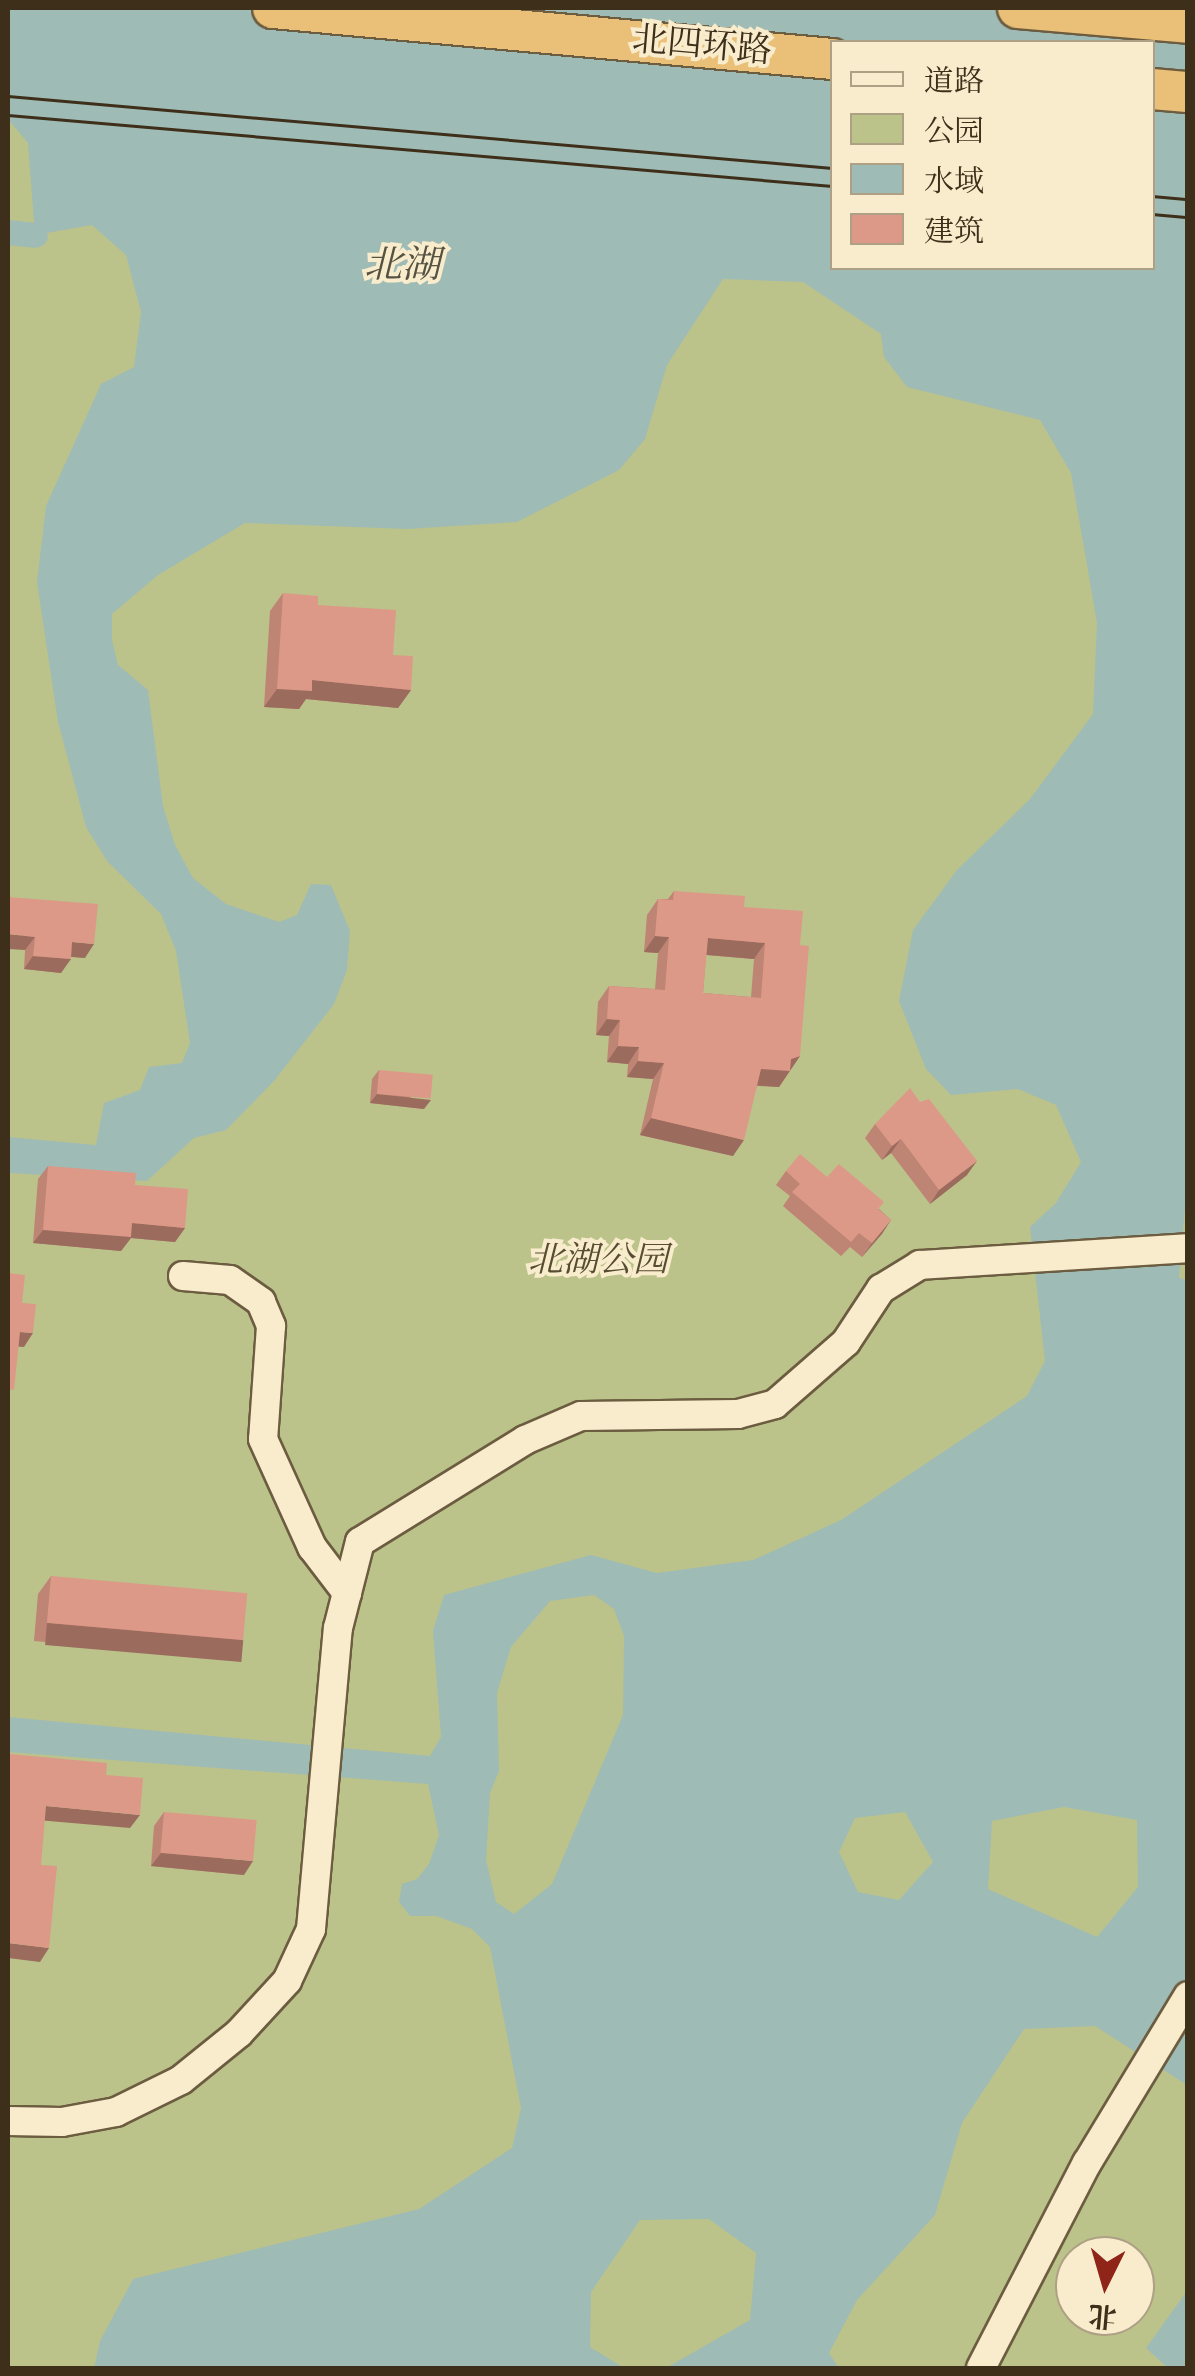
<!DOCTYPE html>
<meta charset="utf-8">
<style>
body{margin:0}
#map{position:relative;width:1195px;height:2376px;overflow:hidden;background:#f4e1b0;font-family:"IM FELL English","Noto Serif SC",serif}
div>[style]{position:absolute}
.green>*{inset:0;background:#bbc38b}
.water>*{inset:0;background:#9fbbb5}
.canal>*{height:25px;margin:-12.5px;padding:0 12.5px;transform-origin:12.5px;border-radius:12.5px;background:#9fbbb5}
.roads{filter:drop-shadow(2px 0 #6c5c40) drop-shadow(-2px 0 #6c5c40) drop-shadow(0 2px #6c5c40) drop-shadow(0 -2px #6c5c40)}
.minor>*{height:28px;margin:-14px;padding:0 14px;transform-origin:14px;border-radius:14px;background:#f8eccc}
.highway>*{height:40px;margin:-20px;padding:0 20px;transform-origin:20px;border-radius:20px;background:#eac078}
.tram>*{height:2.5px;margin:-1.25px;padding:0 1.25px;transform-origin:1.25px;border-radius:1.25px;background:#3e2f1b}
.wall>*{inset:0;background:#be8474}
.shaded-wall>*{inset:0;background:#9b6b5e;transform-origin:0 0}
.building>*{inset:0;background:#dd9987;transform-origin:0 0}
span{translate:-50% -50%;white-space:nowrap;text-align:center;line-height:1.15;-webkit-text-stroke:8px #f8eccc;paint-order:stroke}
.street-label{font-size:35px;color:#3e2f1b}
.park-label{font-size:35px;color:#574d31;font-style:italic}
.water-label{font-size:38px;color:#565242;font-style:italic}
.frame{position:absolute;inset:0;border:10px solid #3e2f1b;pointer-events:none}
.legend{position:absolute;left:830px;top:40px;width:325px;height:230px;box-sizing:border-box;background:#f8eccc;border:2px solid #aea085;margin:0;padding:12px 18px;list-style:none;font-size:30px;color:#3e2f1b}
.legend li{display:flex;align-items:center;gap:20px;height:50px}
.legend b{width:50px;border:2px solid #aea085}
.north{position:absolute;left:1055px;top:2236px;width:100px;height:100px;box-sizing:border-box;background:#f8eccc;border:2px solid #aea085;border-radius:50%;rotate:185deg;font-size:28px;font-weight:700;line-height:40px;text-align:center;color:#3e2f1b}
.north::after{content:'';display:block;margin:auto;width:35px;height:45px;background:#8f2418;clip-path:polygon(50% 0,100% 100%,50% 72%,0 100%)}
</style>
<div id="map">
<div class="green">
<i style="clip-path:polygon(evenodd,8px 8px,1187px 8px,1187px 2368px,8px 2368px,8px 8px,832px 42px,1152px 42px,1152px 268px,832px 268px,832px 42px,8px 8px,1075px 2256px,1135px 2256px,1135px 2316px,1075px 2316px,1075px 2256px)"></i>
</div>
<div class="water">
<i style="clip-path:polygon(evenodd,8px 8px,1187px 8px,1188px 1173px,1179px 1278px,1188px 1280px,1187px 2085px,1095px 2026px,1024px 2029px,962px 2123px,935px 2215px,857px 2300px,829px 2353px,839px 2368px,666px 2368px,750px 2320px,756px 2253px,709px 2219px,640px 2220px,591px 2292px,590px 2347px,624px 2368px,94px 2368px,100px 2341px,133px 2279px,419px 2209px,512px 2148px,521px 2108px,490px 1947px,472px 1929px,436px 1916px,410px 1916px,399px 1902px,402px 1884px,417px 1879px,429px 1864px,439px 1835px,428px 1784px,8px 1752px,8px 1717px,430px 1756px,441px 1737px,433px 1631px,444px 1595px,591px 1555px,657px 1573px,753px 1560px,841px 1520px,1027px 1396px,1045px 1361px,1030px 1227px,1056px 1203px,1081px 1162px,1056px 1105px,1018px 1089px,951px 1095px,926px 1069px,899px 1001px,913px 930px,957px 870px,1030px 799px,1093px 714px,1097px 623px,1071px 473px,1040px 420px,907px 387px,884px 357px,881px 334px,803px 282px,723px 279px,667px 365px,645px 439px,619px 470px,517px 522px,407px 529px,245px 523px,158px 575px,112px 614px,112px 640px,118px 665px,148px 690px,163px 806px,175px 845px,193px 878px,226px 904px,279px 922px,297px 915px,311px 884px,331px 885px,350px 931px,347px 970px,334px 1004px,274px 1081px,226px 1130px,194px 1138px,147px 1181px,8px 1173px,8px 1137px,96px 1145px,104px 1103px,140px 1090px,149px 1067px,182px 1063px,190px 1043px,176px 951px,161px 914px,107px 861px,86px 827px,58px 722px,37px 582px,46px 506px,101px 384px,134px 367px,141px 312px,126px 255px,92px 225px,35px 235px,28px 143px,8px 119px,8px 8px,832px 42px,1152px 42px,1152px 268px,832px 268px,832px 42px,8px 8px,594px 1595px,614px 1609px,624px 1636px,623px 1715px,552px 1884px,514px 1914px,496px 1902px,486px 1860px,490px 1793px,499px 1771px,497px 1693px,511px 1647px,550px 1601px,594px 1595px,8px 8px,1064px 1807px,1137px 1820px,1138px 1887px,1097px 1937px,988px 1889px,992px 1821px,1064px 1807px,8px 8px,905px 1812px,933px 1862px,899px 1900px,858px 1892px,839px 1852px,855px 1818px,905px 1812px)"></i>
<i style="clip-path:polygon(1187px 2291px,1187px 2368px,1168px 2368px,1146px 2348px)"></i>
</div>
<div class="canal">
<i style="left:8px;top:232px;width:27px;rotate:6deg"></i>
</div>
<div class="roads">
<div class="minor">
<i style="left:183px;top:1276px;width:47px;rotate:4.9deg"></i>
<i style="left:230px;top:1280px;width:38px;rotate:35deg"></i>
<i style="left:261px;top:1302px;width:26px;rotate:67deg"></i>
<i style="left:271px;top:1326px;width:113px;rotate:94deg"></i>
<i style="left:263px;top:1439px;width:119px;rotate:65.6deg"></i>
<i style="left:312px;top:1547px;width:58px;rotate:52.7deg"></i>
<i style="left:8px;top:2121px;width:54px;rotate:1.1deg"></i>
<i style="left:62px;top:2122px;width:55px;rotate:-10.5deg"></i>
<i style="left:116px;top:2112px;width:72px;rotate:-26.2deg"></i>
<i style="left:181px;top:2080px;width:75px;rotate:-39deg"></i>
<i style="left:239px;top:2033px;width:71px;rotate:-47.3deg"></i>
<i style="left:287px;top:1981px;width:57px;rotate:-65.2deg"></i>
<i style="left:311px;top:1929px;width:302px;rotate:-84.9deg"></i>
<i style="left:338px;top:1628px;width:89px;rotate:-75.7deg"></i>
<i style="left:360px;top:1542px;width:194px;rotate:-31.7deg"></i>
<i style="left:525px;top:1440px;width:61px;rotate:-23.2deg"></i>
<i style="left:581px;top:1416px;width:157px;rotate:-0.7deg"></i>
<i style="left:738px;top:1414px;width:38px;rotate:-15deg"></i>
<i style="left:775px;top:1404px;width:94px;rotate:-41.1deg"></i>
<i style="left:846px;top:1342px;width:64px;rotate:-56.6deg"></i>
<i style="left:881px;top:1289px;width:46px;rotate:-31.6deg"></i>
<i style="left:920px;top:1265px;width:269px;rotate:-3.6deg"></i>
<i style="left:981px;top:2368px;width:231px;rotate:-62.7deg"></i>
<i style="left:1087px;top:2163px;width:195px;rotate:-58.8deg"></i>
</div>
<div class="highway">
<i style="left:273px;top:8px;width:561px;rotate:5.21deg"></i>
<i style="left:1018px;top:8px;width:171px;rotate:5deg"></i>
<i style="left:1152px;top:89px;width:36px;rotate:5deg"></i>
</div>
</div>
<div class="tram">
<i style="left:8px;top:96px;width:827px;rotate:4.99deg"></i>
<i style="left:8px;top:115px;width:827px;rotate:4.92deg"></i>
<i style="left:1152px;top:196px;width:36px;rotate:5deg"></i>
<i style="left:1152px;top:214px;width:36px;rotate:5deg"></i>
</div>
<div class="wall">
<i style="clip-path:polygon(283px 593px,318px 605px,393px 655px,411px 690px,398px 708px,306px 699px,299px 709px,264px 707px,270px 611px)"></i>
<i style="clip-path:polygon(evenodd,674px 891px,744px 907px,800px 945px,800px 1056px,779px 1087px,757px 1086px,733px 1156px,640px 1135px,653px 1079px,627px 1077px,628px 1064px,607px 1062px,609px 1036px,596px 1035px,598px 1002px,609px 986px,655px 989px,658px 953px,644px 952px,647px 915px,658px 899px,668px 899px,674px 891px,706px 955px,754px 959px,751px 997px,703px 993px,706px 955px)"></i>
<i style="clip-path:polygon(8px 897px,85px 958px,71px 957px,61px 973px,24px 969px,25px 950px)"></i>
<i style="clip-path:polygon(379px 1070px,424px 1109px,370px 1103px,372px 1079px)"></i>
<i style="clip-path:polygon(875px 1124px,967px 1175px,930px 1204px,891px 1153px,882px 1160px,865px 1138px)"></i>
<i style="clip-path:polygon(48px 1166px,135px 1185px,185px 1228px,175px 1242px,131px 1238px,121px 1251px,33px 1243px,38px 1179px)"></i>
<i style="clip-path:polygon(786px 1171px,827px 1177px,879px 1209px,891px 1220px,862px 1257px,850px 1247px,841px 1256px,783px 1206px,790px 1196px,776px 1185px)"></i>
<i style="clip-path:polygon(51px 1576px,243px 1640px,230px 1658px,34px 1641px,38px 1594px)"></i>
<i style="clip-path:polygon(164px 1812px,244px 1875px,151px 1866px,154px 1826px)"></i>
</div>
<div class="shaded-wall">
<i style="clip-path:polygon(312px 680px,411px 690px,398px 708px,306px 699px,299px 709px,264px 707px,277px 689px)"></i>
<i style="clip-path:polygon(8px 934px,35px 937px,25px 950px,8px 949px)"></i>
<i style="clip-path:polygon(655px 936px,669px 937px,658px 953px,644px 952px)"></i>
<i style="clip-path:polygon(708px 938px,765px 943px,754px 959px,696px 954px)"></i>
<i style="clip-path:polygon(72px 942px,94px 944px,85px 958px,63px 956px)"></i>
<i style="clip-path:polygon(33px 956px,71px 959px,61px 973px,24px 969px)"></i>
<i style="clip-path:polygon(607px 1019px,620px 1020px,609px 1036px,596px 1035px)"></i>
<i style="clip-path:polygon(618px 1046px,639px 1047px,628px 1064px,607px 1062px)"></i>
<i style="clip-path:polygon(800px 1056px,779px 1087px,750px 1085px,761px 1069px)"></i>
<i style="clip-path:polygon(638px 1061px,664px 1063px,653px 1079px,627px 1077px)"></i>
<i style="clip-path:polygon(377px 1094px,431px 1100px,424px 1109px,370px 1103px)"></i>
<i style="clip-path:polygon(651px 1118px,744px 1140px,733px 1156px,640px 1135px)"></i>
<i style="clip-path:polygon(901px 1139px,891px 1153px,882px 1160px,892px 1146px)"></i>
<i style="clip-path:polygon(977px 1161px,967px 1175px,930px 1204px,939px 1190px)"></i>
<i style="clip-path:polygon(891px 1220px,882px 1234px,862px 1257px,872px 1243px)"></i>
<i style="clip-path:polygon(132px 1223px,185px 1228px,175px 1242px,131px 1238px,121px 1251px,33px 1243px,43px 1230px)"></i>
<i style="clip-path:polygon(20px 1332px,33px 1333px,24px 1347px,10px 1346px)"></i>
<i style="left:47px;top:1623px;width:197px;height:22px;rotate:5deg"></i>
<i style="clip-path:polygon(46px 1806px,140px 1815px,130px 1828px,37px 1820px)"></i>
<i style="clip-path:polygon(161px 1853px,253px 1861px,244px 1875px,151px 1866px)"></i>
<i style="clip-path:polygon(8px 1943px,49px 1948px,40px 1962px,8px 1958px)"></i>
</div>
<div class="building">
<i style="clip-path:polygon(283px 593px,318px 596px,318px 605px,396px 610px,393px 655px,413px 656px,411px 690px,312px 680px,312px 691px,277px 689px)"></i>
<i style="clip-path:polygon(evenodd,674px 891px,745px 896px,744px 907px,803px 911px,800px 945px,809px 946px,800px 1056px,791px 1059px,790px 1071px,761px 1069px,744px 1140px,651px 1118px,664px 1063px,638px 1061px,639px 1047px,618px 1046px,620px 1020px,607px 1019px,609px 986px,665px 990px,669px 937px,655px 936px,658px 899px,673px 900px,674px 891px,708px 938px,765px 943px,761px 998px,703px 993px,708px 938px)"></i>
<i style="clip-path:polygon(8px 897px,98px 904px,94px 944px,72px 942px,71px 959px,33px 956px,35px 937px,8px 934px)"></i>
<i style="left:379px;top:1070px;width:54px;height:24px;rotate:5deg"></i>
<i style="clip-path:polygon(910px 1088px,920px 1102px,929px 1099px,977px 1161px,939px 1190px,901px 1139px,892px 1146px,875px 1124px)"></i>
<i style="clip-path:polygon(800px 1154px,827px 1177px,839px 1164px,884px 1202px,878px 1209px,891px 1220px,872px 1243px,859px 1233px,851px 1242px,792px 1192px,800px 1184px,786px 1171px)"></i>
<i style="clip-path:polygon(48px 1166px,136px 1173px,135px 1185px,188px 1189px,185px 1228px,132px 1223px,131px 1237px,43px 1230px)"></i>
<i style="clip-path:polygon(8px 1273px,25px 1275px,22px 1303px,36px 1304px,33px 1333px,20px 1332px,14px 1390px,8px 1389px)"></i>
<i style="left:51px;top:1576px;width:197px;height:47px;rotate:5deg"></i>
<i style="clip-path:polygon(10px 1754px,107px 1763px,106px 1775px,143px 1778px,140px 1815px,46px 1806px,41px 1865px,57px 1866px,49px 1948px,8px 1943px,8px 1795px)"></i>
<i style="left:164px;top:1812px;width:93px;height:41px;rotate:5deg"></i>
</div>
<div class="street-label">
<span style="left:702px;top:47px;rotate:5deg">北四环路</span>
</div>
<div class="park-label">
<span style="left:598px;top:1262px">北湖公园</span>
</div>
<div class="water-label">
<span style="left:402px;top:268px">北湖</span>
</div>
<div class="frame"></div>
<ul class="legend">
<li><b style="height:12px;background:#f8eccc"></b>道路</li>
<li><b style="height:28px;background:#bbc38b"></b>公园</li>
<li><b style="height:28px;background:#9fbbb5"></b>水域</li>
<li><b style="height:28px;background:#dd9987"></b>建筑</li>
</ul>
<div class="north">北</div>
</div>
